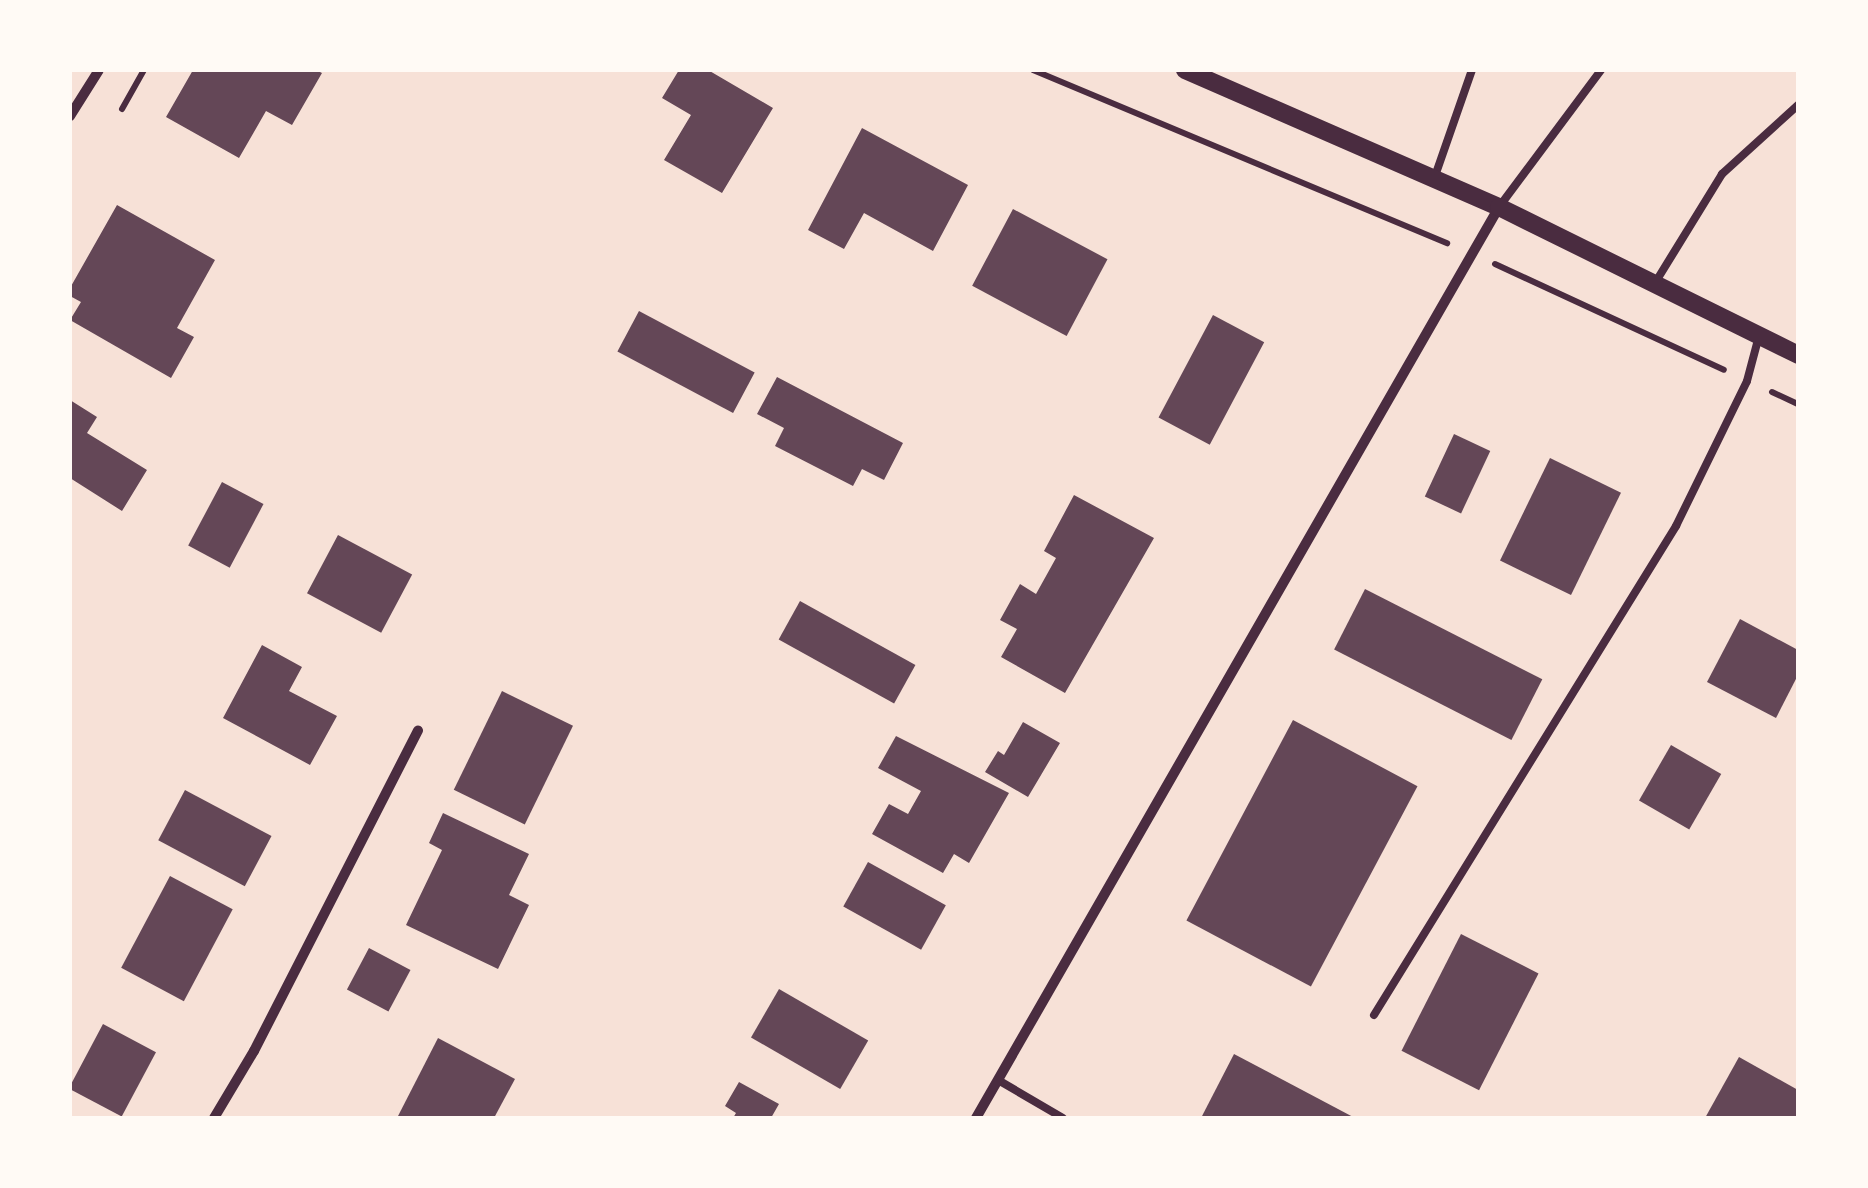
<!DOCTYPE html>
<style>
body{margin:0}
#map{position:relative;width:1868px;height:1188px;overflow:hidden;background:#f7e1d7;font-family:"Source Sans 3",sans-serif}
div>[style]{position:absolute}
.building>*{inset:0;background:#644757;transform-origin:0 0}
.path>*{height:6px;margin:-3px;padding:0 3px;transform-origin:3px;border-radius:3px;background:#4a2c40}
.service>*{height:8px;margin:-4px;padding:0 4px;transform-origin:4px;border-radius:4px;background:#4a2c40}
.minor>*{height:10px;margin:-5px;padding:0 5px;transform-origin:5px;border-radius:5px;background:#4a2c40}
.tertiary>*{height:18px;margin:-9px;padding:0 9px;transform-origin:9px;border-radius:9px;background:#4a2c40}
span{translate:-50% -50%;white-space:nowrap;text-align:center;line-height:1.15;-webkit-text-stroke:10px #fffaf5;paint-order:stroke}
.frame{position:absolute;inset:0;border:72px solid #fffaf5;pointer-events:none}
</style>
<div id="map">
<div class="building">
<i style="clip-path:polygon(193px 70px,316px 70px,322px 73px,292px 125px,266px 111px,239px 158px,166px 117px)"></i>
<i style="clip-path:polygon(679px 70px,708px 70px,773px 108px,722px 193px,664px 160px,691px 115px,662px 98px)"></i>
<i style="clip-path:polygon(862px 128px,968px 185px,933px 251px,864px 213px,844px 249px,808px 230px)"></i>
<i style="clip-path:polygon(117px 205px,215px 260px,177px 328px,194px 337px,171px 378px,70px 320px,81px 302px,70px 296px,70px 288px)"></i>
<i style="left:1013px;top:209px;width:107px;height:87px;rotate:28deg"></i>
<i style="left:639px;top:311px;width:131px;height:46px;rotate:28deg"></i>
<i style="left:1213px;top:315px;width:58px;height:116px;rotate:28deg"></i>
<i style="clip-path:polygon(777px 377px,903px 443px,884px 480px,862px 469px,853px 486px,775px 446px,784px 428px,757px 414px)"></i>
<i style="clip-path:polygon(70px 400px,97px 417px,87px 433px,147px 470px,122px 511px,70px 478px)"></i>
<i style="left:1454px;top:434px;width:40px;height:69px;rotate:25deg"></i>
<i style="left:1550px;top:458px;width:79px;height:114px;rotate:26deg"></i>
<i style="left:222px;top:482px;width:47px;height:72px;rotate:28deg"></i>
<i style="clip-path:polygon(1074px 495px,1154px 538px,1065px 693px,1001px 657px,1017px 629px,1000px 620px,1020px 584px,1036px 594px,1056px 558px,1044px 551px)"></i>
<i style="left:338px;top:535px;width:84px;height:66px;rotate:28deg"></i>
<i style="left:1365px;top:589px;width:199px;height:68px;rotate:27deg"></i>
<i style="left:800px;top:601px;width:132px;height:44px;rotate:29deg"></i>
<i style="clip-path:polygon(1740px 619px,1798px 650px,1798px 675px,1776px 718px,1707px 682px)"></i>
<i style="clip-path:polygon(262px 645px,302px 667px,289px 691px,337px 716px,310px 765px,223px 718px)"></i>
<i style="left:502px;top:691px;width:79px;height:110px;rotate:26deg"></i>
<i style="left:1293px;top:720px;width:141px;height:227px;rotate:28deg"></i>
<i style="clip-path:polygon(1023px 722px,1060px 743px,1028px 797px,985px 772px,998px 751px,1004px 755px)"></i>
<i style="clip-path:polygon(896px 736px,1009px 793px,969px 863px,954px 854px,943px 873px,872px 834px,889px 804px,908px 814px,921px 791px,878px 768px)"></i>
<i style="left:1671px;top:745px;width:58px;height:64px;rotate:30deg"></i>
<i style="left:185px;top:790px;width:98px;height:57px;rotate:28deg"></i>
<i style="clip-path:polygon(443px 813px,529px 854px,509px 895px,529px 905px,498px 969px,406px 925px,442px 850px,429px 843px)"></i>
<i style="left:868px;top:862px;width:89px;height:51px;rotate:29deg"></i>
<i style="left:170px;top:876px;width:71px;height:104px;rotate:28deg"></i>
<i style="left:1461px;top:934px;width:87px;height:131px;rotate:27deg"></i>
<i style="left:369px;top:948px;width:47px;height:47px;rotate:28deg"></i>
<i style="left:779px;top:989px;width:103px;height:56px;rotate:30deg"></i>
<i style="left:103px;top:1024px;width:60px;height:73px;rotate:28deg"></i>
<i style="clip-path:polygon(438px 1038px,515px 1079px,494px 1118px,397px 1118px)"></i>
<i style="clip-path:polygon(1234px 1054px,1355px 1118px,1201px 1118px)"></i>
<i style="clip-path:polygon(1739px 1057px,1798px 1090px,1798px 1118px,1705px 1118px)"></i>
<i style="clip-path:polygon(739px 1082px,779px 1104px,771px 1118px,733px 1118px,736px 1113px,725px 1106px)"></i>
</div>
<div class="path">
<i style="left:1033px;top:70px;width:449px;rotate:22.7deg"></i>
<i style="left:122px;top:109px;width:45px;rotate:-60.6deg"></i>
<i style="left:1495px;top:264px;width:252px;rotate:24.8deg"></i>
<i style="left:1772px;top:392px;width:29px;rotate:25deg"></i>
</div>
<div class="service">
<i style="left:1434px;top:179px;width:115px;rotate:-70.8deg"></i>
<i style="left:1499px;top:207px;width:171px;rotate:-53.3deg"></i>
<i style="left:1655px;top:283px;width:128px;rotate:-58.4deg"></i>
<i style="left:1722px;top:174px;width:103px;rotate:-42.2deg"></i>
<i style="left:1374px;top:1015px;width:575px;rotate:-58.3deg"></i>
<i style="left:1676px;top:526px;width:161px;rotate:-63.9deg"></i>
<i style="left:1747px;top:381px;width:47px;rotate:-75.1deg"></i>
<i style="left:998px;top:1080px;width:75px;rotate:30.3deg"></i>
</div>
<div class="minor">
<i style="left:70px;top:116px;width:54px;rotate:-57.8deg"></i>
<i style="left:214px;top:1118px;width:78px;rotate:-59.2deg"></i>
<i style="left:254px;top:1051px;width:360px;rotate:-62.9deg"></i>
<i style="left:976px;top:1118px;width:1050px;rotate:-60.14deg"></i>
</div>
<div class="tertiary">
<i style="left:1185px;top:70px;width:343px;rotate:23.6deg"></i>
<i style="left:1499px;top:207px;width:334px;rotate:26.3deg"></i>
</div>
<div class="frame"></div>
</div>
